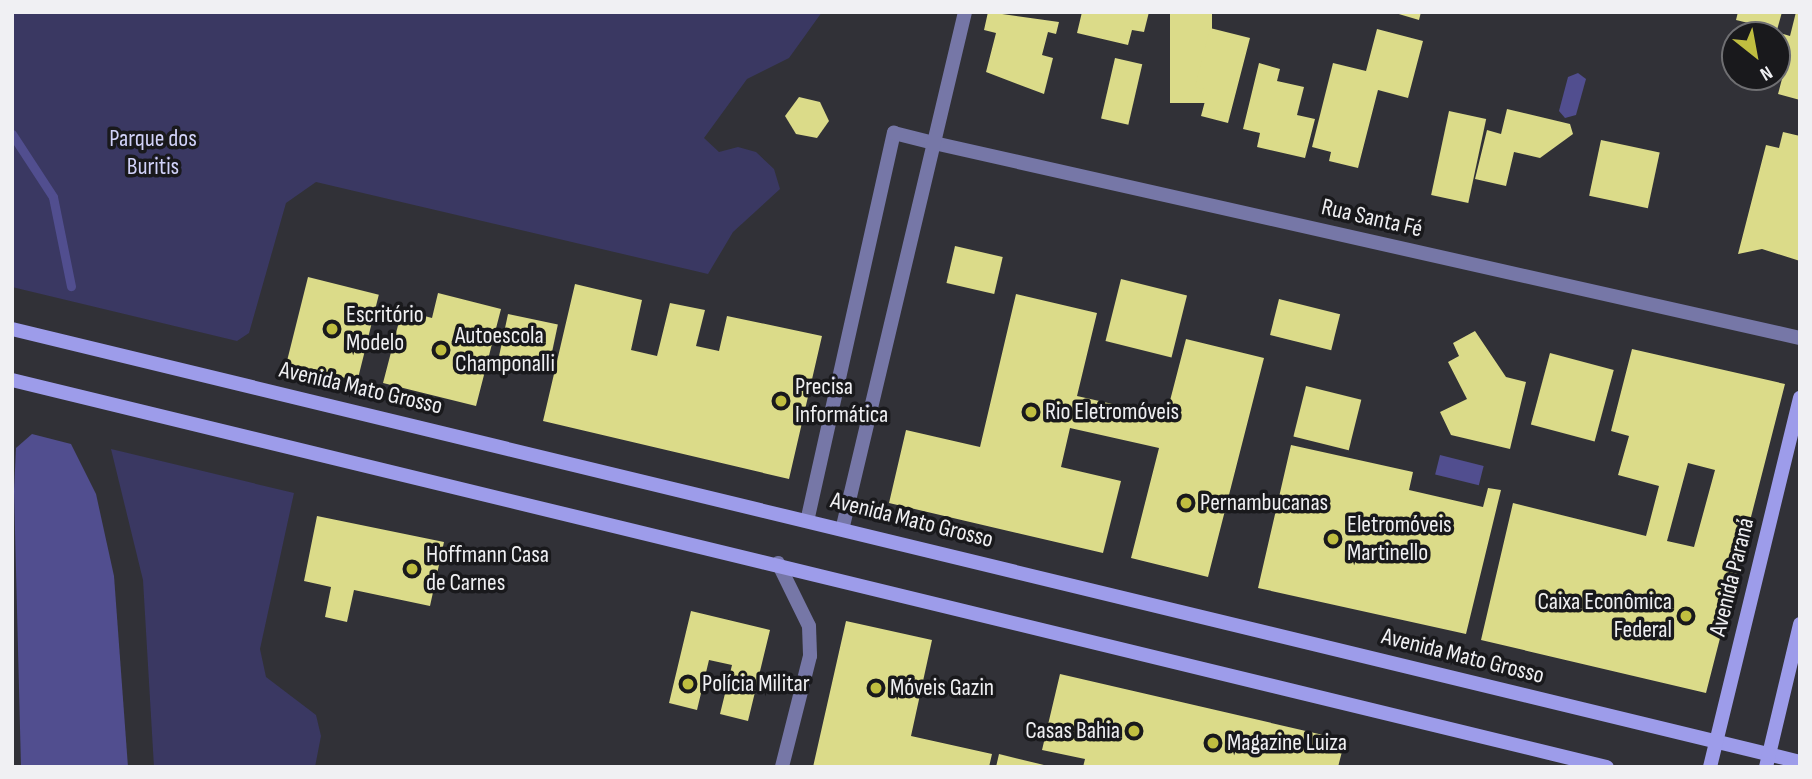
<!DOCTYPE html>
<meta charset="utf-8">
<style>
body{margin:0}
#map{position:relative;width:1812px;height:779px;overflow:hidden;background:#313137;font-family:"Sofia Sans Condensed",sans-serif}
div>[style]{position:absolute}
.green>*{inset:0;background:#3a3862}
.water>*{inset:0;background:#514e8f;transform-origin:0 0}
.stream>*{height:9px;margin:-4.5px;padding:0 4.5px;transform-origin:4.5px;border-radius:4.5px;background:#514e8f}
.building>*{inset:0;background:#dbdb89;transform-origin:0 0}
.lane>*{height:14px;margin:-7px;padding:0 7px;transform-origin:7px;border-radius:7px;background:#7677a7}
.street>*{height:14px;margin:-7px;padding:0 7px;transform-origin:7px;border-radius:7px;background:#7677a7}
.secondary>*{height:14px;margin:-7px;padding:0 7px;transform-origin:7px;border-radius:7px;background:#9d9cea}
.dots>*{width:19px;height:19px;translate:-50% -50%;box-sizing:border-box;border:4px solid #19191c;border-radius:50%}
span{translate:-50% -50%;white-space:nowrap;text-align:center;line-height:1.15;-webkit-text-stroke:7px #19191c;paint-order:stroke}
.park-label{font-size:24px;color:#d1d2f9}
.street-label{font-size:24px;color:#f0f0f3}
.poi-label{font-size:24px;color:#f0f0f3}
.left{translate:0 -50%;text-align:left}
.right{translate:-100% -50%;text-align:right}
.frame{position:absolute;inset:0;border:14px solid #f0f0f3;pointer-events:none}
.north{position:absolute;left:1721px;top:21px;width:70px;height:70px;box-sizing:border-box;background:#19191c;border:2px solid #6f6f72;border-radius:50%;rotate:149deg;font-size:19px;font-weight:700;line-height:28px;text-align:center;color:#f0f0f3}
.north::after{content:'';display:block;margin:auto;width:24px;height:32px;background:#c0be40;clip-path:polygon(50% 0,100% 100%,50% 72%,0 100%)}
</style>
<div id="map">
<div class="green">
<i style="clip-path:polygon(12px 12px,822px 12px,789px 58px,747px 79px,704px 138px,719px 152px,738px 147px,756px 152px,774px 169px,780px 189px,733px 232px,708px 274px,316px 182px,286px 203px,249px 333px,237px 341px,12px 287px)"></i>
<i style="clip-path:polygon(111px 449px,294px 493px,260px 649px,266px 677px,316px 715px,321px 736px,315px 767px,154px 767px,143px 580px)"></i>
</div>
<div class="water">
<i style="clip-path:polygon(1578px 73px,1586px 79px,1576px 115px,1565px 118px,1559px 111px,1568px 77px)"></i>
<i style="clip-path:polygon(32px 434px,71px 444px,96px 494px,114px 576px,128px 767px,21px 767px,14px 491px,16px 448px)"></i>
<i style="left:1440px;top:455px;width:45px;height:20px;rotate:14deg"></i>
</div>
<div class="stream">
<i style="left:12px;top:134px;width:75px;rotate:56.9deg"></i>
<i style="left:53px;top:197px;width:91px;rotate:78.6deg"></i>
</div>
<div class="building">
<i style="clip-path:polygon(988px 12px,1059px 22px,1056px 34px,1048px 32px,1042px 55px,1053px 58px,1044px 94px,986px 72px,996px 33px,984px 30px)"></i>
<i style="clip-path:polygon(1082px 12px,1149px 12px,1144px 32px,1132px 30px,1128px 45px,1077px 33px)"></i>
<i style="left:1170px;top:12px;width:42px;height:91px"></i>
<i style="clip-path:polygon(1392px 12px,1421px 12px,1419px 20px)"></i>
<i style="clip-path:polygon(1738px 12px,1782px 12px,1777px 30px,1736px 20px)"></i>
<i style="clip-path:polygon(1796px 12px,1800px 12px,1800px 100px,1778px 94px,1787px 60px,1777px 58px,1777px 46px,1780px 33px,1790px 36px)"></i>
<i style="clip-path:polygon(1210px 28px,1250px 38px,1228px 123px,1201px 116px,1208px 90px,1195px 87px)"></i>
<i style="clip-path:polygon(1377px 29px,1423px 41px,1408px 98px,1378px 90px,1358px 168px,1329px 161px,1331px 152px,1312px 147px,1333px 63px,1366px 71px)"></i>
<i style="left:1115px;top:58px;width:28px;height:62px;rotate:13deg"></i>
<i style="clip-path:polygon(1259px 63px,1280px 69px,1277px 81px,1304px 87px,1297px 115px,1315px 119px,1305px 158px,1257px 147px,1260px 133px,1243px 129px)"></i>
<i style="clip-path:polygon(799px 97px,820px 102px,829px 121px,817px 138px,796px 134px,785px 116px)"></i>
<i style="clip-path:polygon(1507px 109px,1570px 124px,1573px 134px,1540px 158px,1514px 152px,1506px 186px,1475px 179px,1487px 130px,1501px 134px)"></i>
<i style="left:1449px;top:111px;width:38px;height:86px;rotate:12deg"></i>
<i style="clip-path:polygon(1783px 132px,1800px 136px,1800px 261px,1762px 249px,1738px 254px,1766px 145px,1779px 148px)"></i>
<i style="left:1601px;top:140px;width:60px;height:57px;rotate:12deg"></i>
<i style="left:955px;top:246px;width:49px;height:38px;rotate:13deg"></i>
<i style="left:308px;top:277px;width:73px;height:89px;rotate:14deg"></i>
<i style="left:1121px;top:279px;width:68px;height:64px;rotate:14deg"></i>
<i style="clip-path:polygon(575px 284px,642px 300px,631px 350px,657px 356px,670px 303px,705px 310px,696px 346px,719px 351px,727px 316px,822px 336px,789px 479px,543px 421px)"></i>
<i style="clip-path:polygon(438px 293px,501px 309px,476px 406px,383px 383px,402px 310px,432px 318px)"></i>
<i style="clip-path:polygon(1016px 294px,1097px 313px,1077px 396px,1166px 416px,1186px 339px,1264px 358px,1208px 577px,1131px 558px,1159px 448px,1070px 428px,1061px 467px,1121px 481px,1103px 553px,889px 503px,906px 430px,980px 447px)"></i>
<i style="left:1279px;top:299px;width:63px;height:37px;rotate:14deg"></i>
<i style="left:508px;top:314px;width:51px;height:46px;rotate:12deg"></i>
<i style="clip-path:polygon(1475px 331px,1506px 377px,1526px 382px,1510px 449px,1451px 435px,1440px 412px,1467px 399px,1448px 362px,1459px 356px,1453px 343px)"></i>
<i style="clip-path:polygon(evenodd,1632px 349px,1785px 384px,1706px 693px,1481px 640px,1513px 503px,1646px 536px,1659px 486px,1618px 475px,1629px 436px,1611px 431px,1632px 349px,1688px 463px,1715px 470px,1694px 547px,1667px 541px,1688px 463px)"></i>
<i style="left:1550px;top:353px;width:66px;height:74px;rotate:15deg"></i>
<i style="left:1306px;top:386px;width:57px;height:52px;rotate:14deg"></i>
<i style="clip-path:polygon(1291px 445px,1413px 472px,1409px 490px,1483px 507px,1488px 488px,1501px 490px,1466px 634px,1258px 588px)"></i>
<i style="clip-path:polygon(317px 516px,444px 542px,430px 606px,354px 590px,347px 622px,325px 617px,331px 587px,304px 581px)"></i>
<i style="clip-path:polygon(691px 611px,770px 630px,748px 721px,720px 714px,732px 665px,709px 660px,697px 710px,669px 703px)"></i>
<i style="clip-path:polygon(846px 621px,932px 640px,911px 736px,992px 754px,989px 767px,813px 767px)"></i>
<i style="clip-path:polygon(1060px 674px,1345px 740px,1338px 767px,1083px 767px,1085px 759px,1042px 750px)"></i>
<i style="clip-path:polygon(999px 754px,1048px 766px,1048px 767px,996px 767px)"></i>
</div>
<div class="lane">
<i style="left:808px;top:517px;width:394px;rotate:-77.4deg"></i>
<i style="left:894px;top:133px;width:41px;rotate:14deg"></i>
</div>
<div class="street">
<i style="left:934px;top:143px;width:888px;rotate:12.69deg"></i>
<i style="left:843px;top:526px;width:528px;rotate:-76.65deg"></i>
<i style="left:778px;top:563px;width:70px;rotate:63.8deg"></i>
<i style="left:809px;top:626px;width:30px;rotate:88deg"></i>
<i style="left:810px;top:656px;width:114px;rotate:104.2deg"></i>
</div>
<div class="secondary">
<i style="left:12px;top:329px;width:1840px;rotate:13.61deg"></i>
<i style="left:12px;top:380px;width:1641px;rotate:13.64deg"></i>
<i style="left:1710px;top:767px;width:380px;rotate:-76.3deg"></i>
<i style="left:1766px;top:767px;width:147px;rotate:-76.6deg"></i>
</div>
<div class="dots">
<i style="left:332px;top:329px;background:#c0be40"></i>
<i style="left:441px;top:350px;background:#c0be40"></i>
<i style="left:781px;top:401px;background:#c0be40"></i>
<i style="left:1031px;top:412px;background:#c0be40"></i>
<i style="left:1186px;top:503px;background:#c0be40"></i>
<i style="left:1333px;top:539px;background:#c0be40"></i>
<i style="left:412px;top:569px;background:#c0be40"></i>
<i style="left:1686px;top:616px;background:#c0be40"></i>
<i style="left:688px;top:684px;background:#c0be40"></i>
<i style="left:876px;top:688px;background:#c0be40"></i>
<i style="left:1134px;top:731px;background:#c0be40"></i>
<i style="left:1213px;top:743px;background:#c0be40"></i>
</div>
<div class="park-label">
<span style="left:153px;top:153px">Parque dos<br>Buritis</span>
</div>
<div class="street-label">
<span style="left:1372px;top:218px;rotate:13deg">Rua Santa Fé</span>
<span style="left:361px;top:388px;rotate:13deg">Avenida Mato Grosso</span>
<span style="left:912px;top:520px;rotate:14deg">Avenida Mato Grosso</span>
<span style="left:1732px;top:577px;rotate:-76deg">Avenida Paraná</span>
<span style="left:1463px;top:656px;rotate:14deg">Avenida Mato Grosso</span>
</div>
<div class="poi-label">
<span class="left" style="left:346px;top:329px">Escritório<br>Modelo</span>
<span class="left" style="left:455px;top:350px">Autoescola<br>Champonalli</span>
<span class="left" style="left:795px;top:401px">Precisa<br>Informática</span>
<span class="left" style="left:1045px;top:412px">Rio Eletromóveis</span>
<span class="left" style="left:1200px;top:503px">Pernambucanas</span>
<span class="left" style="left:1347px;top:539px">Eletromóveis<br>Martinello</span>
<span class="left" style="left:426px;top:569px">Hoffmann Casa<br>de Carnes</span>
<span class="right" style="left:1672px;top:616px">Caixa Econômica<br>Federal</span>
<span class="left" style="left:702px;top:684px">Polícia Militar</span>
<span class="left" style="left:890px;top:688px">Móveis Gazin</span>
<span class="right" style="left:1120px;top:731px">Casas Bahia</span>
<span class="left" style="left:1227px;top:743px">Magazine Luiza</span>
</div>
<div class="frame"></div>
<div class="north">N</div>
</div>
